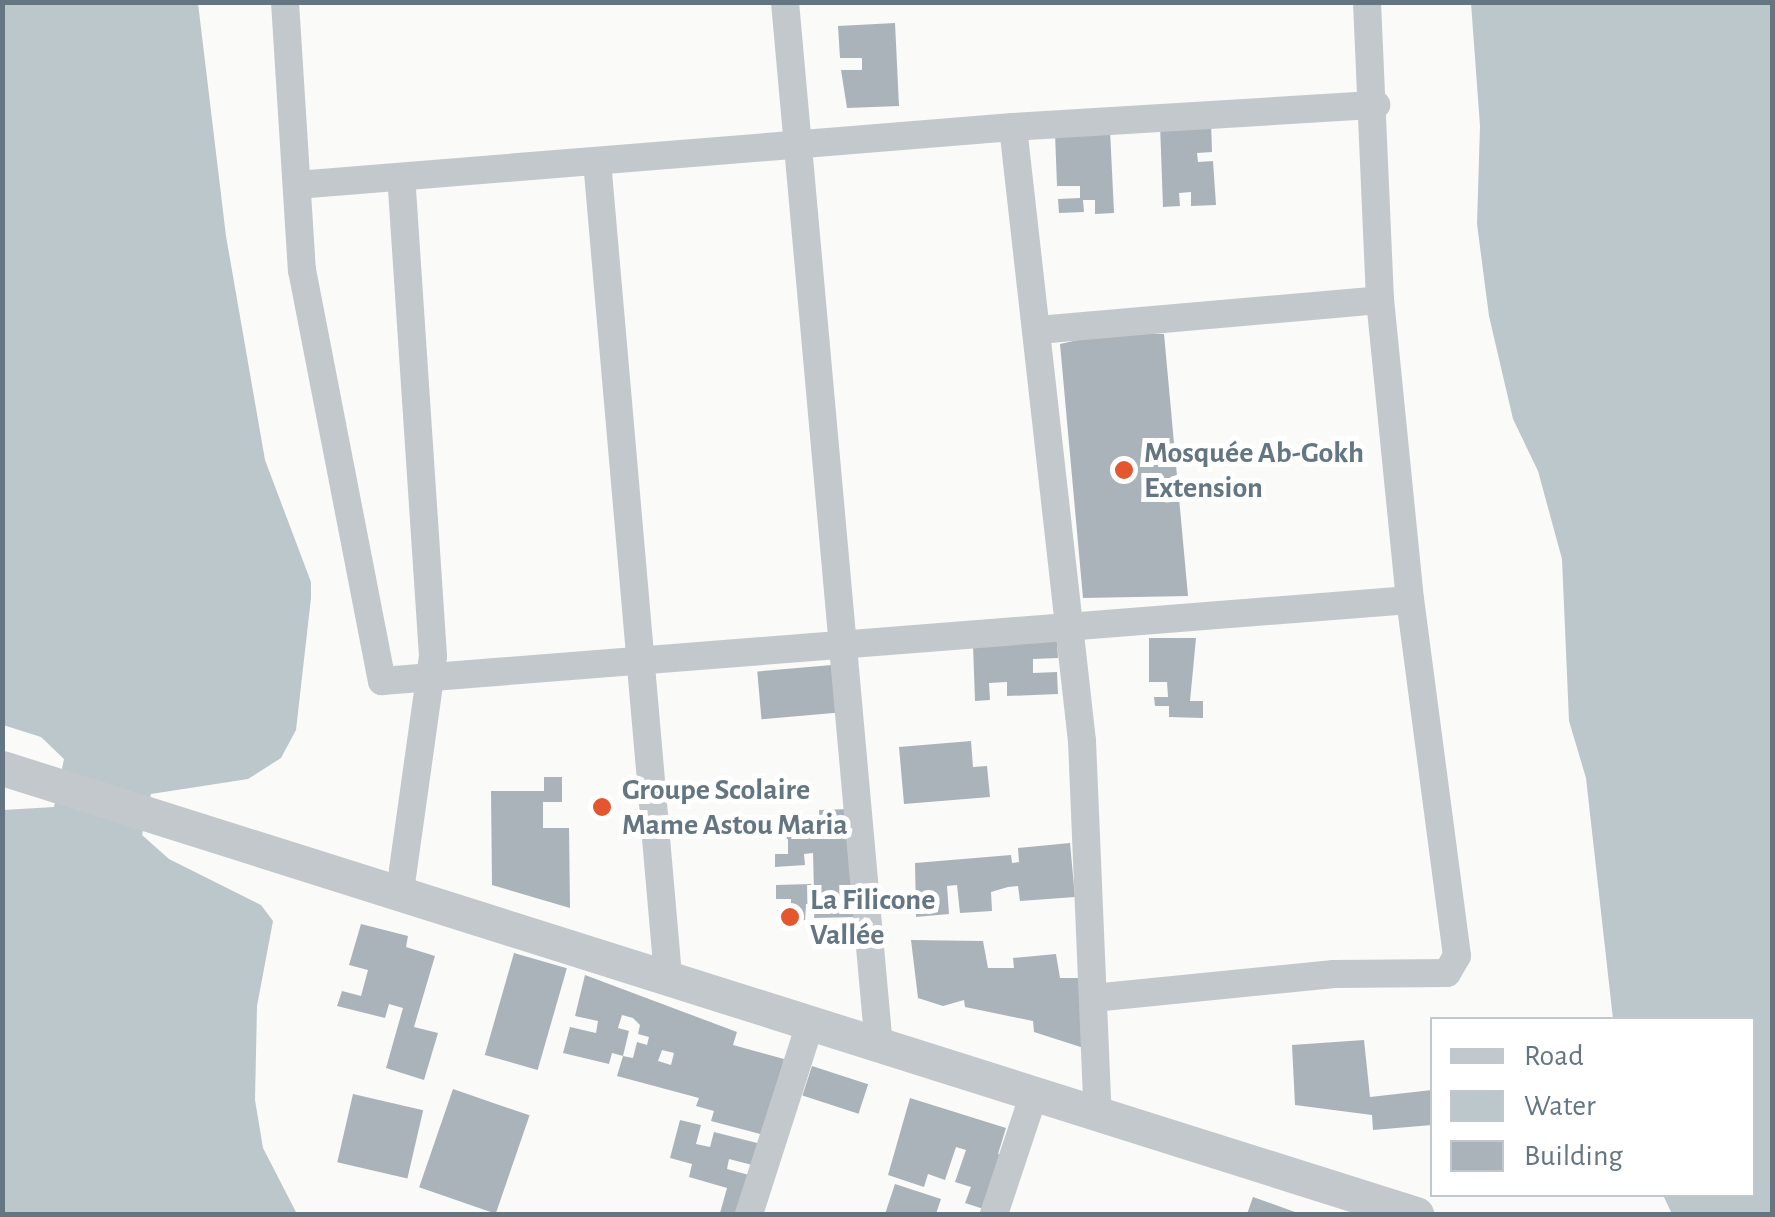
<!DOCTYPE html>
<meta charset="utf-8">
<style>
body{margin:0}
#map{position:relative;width:1775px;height:1217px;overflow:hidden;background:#fafaf8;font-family:"Alegreya Sans",sans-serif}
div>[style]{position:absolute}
.water>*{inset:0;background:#bbc7cb}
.building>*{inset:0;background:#aab3b9;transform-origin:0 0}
.minor>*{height:28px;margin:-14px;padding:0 14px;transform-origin:14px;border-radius:14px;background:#c3c8cc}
.tertiary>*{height:35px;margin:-17.5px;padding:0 17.5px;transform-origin:17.5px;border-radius:17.5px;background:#c3c8cc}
.dots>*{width:28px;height:28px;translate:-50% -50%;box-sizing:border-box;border:5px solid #fff;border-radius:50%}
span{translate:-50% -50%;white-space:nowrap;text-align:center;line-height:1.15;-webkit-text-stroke:10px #fff;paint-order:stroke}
.poi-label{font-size:30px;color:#657683;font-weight:700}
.left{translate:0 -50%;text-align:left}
.frame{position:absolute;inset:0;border:5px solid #657683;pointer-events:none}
.legend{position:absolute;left:1430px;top:1017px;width:325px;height:180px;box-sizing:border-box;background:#fff;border:2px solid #c1c8cd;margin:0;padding:12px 18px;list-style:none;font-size:30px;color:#657683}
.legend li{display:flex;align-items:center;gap:20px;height:50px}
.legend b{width:50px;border:2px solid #c1c8cd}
</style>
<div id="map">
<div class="water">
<i style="clip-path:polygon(3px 3px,198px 3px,226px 236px,265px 460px,311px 582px,311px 598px,296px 730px,281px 758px,248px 779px,151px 794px,142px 835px,169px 859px,261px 905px,273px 921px,257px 1006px,255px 1100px,263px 1148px,297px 1214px,3px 1214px,3px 810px,54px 807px,64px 759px,41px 737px,3px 725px)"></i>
<i style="clip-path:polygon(1471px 3px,1772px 3px,1772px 1214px,1672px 1214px,1663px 1195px,1752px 1194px,1752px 1020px,1613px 1019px,1586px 778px,1569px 721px,1562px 559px,1538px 471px,1513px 419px,1489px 316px,1477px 224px,1480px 126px)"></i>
</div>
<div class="building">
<i style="clip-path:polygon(895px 23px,899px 106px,847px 108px,841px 70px,862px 70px,862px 58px,840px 58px,838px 26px)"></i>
<i style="clip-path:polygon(1211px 121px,1212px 152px,1197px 153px,1198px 162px,1213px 161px,1216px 205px,1191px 206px,1191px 192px,1179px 193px,1180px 206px,1163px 207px,1160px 124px)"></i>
<i style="clip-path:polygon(1110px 130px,1114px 213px,1095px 214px,1095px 200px,1083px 200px,1084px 212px,1059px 213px,1058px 199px,1080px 198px,1080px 186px,1057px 186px,1055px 133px)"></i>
<i style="clip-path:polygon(1109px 333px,1164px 334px,1188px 596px,1083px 598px,1060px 344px)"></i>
<i style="clip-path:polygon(1149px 638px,1196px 638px,1190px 701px,1203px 701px,1203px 718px,1169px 717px,1169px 706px,1155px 706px,1154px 697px,1168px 697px,1167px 682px,1149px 682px)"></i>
<i style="clip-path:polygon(1057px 641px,1058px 658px,1033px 659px,1033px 673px,1057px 672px,1058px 694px,1007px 696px,1007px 682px,989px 683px,990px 700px,975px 701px,973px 645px)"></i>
<i style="left:832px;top:665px;width:48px;height:75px;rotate:85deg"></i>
<i style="clip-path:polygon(971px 741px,973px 767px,987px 766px,990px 797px,904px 804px,899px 747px)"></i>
<i style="clip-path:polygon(544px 777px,562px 777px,562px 802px,543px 802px,543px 828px,569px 828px,570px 908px,492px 885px,491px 791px,544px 791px)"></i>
<i style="clip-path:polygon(852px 809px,856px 917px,814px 918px,815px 904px,806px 904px,805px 921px,777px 921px,777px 910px,791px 910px,791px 899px,776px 899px,776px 885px,811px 884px,814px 891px,813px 853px,804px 854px,805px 865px,775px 867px,775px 854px,788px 854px,788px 839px,773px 839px,772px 816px,820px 828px,819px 810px)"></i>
<i style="clip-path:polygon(1070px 843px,1075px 897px,1020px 901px,1018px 886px,1008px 887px,991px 892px,992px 911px,960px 913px,957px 885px,947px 886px,949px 914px,916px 917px,915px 863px,1011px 855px,1012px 863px,1019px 862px,1018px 848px)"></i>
<i style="clip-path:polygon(361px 924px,408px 936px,406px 947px,435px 956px,414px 1027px,438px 1033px,424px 1080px,386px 1068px,403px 1008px,389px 1004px,385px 1018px,337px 1006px,342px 991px,361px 996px,368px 970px,349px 965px)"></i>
<i style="clip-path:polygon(911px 940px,983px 941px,988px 968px,1014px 968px,1013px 958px,1056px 954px,1060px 978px,1083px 978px,1090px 1050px,1034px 1032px,1033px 1021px,965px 1007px,964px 1000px,943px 1006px,918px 998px)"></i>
<i style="left:514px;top:953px;width:55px;height:106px;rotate:16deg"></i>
<i style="clip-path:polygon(evenodd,585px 975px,737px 1032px,733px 1045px,784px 1059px,764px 1135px,711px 1121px,714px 1111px,696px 1106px,699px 1098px,617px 1076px,623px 1056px,633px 1058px,637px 1042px,647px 1045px,649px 1037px,638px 1034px,640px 1025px,633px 1018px,622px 1015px,618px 1028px,629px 1031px,623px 1056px,612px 1053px,609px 1064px,563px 1053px,570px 1027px,596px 1033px,598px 1021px,575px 1016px,585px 975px,662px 1050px,674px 1053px,671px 1065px,658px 1061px,662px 1050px)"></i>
<i style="clip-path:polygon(1364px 1040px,1370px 1097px,1432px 1090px,1432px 1125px,1373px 1130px,1372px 1115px,1295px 1105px,1292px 1045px)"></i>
<i style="left:812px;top:1066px;width:59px;height:31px;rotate:18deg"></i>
<i style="left:453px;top:1089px;width:81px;height:104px;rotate:19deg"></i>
<i style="left:353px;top:1094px;width:72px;height:70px;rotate:13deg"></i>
<i style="clip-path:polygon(910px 1098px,1006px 1128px,998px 1154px,1010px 1158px,993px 1212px,965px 1203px,971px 1187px,955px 1182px,966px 1150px,956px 1147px,945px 1180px,928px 1174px,924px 1187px,888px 1175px)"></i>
<i style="clip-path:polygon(680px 1120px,701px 1125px,696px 1144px,710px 1147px,714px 1132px,761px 1144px,756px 1166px,729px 1159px,727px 1169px,749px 1175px,737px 1214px,720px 1213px,727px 1188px,689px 1177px,692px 1164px,670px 1158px)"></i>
<i style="clip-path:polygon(895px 1184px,941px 1199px,936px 1214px,885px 1214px)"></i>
<i style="clip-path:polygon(1253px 1197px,1295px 1212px,1294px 1214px,1247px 1214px)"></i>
</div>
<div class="minor">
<i style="left:285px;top:2px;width:269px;rotate:86.4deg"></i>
<i style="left:302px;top:270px;width:419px;rotate:79deg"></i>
<i style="left:382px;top:681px;width:1031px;rotate:-4.51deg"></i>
<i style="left:785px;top:2px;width:1050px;rotate:84.86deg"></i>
<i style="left:1013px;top:127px;width:618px;rotate:83.59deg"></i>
<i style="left:1082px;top:741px;width:376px;rotate:87.6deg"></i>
<i style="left:597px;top:161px;width:818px;rotate:85.02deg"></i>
<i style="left:297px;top:185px;width:718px;rotate:-4.63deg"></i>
<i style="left:1013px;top:127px;width:364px;rotate:-3.5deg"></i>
<i style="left:1038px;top:330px;width:343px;rotate:-5deg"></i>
<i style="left:400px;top:891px;width:237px;rotate:-82deg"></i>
<i style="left:433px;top:656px;width:480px;rotate:-93.8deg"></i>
<i style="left:1093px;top:998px;width:242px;rotate:-5.7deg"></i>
<i style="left:1334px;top:974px;width:113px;rotate:-0.5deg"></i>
<i style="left:1447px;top:973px;width:20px;rotate:-60deg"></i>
<i style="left:1457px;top:956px;width:359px;rotate:-97.5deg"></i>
<i style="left:1410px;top:600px;width:301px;rotate:-95.7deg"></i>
<i style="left:1380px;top:300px;width:298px;rotate:-92.5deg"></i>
<i style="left:749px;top:1214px;width:200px;rotate:-72.2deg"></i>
<i style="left:994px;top:1214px;width:123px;rotate:-71.6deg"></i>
</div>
<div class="tertiary">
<i style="left:2px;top:768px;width:1483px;rotate:17.51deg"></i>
</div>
<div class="dots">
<i style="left:1124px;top:470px;background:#e4572e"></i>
<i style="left:602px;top:807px;background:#e4572e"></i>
<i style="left:790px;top:917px;background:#e4572e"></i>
</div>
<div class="poi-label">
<span class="left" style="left:1144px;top:470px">Mosquée Ab-Gokh<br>Extension</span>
<span class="left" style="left:622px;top:807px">Groupe Scolaire<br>Mame Astou Maria</span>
<span class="left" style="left:810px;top:917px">La Filicone<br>Vallée</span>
</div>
<div class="frame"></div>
<ul class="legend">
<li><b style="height:12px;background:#c3c8cc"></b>Road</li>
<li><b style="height:28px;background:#bbc7cb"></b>Water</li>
<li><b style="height:28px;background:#aab3b9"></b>Building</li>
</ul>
</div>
